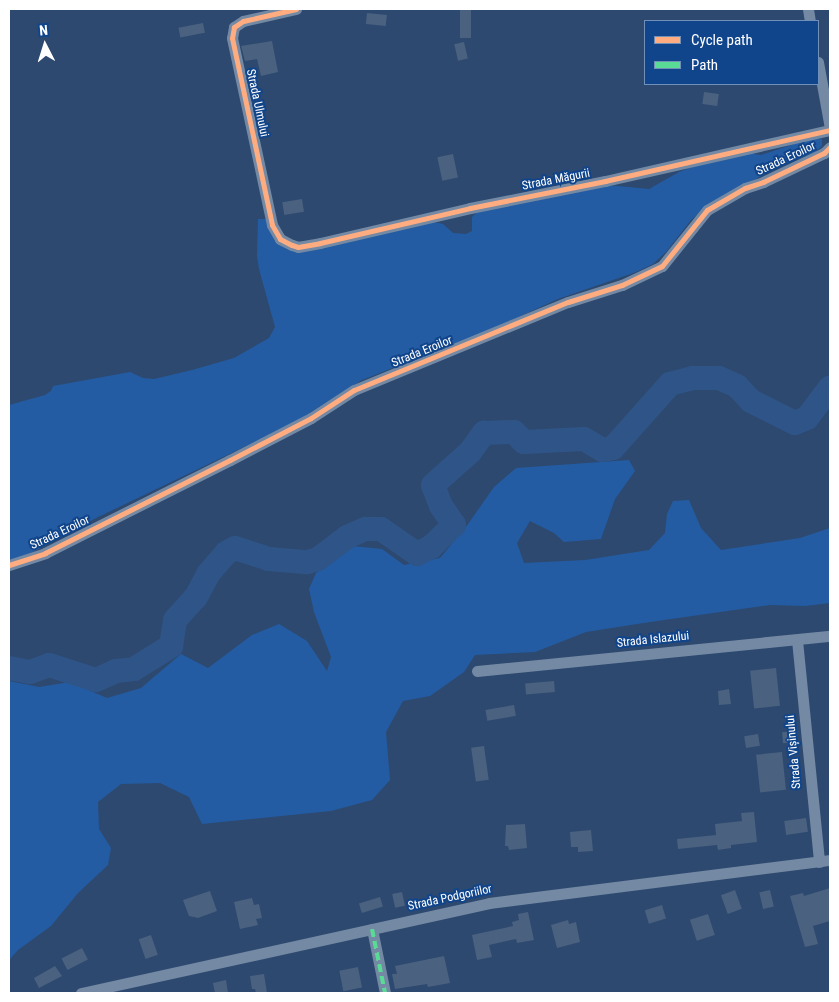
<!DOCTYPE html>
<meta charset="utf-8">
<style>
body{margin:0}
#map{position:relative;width:839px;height:1002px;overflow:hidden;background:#2d496f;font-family:"Roboto Condensed",sans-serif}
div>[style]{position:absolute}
.green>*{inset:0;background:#245ca3}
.river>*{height:24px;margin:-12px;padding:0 12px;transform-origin:12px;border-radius:12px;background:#2f5588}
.building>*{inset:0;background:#4a6180;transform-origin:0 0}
.minor>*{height:11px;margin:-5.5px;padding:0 5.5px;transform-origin:5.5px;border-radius:5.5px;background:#7489a4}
.quiet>*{height:4px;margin-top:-2px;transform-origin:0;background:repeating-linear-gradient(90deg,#5adb95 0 8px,transparent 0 12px)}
.cycleway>*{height:5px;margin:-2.5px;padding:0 2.5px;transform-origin:2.5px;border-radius:2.5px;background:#ffac80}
span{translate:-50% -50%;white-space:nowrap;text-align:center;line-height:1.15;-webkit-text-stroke:4px #11458b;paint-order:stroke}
.street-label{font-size:12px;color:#fff}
.frame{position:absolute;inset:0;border:10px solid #fff;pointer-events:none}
.legend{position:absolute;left:644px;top:20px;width:175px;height:65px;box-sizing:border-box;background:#11458b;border:1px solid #708fb9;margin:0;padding:6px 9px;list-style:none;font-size:15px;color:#fff}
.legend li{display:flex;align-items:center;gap:10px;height:25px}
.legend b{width:25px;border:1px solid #708fb9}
.north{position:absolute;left:20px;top:20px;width:50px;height:50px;-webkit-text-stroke:4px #11458b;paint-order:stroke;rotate:355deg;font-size:14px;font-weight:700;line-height:20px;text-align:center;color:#fff}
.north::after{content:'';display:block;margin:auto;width:18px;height:22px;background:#fff;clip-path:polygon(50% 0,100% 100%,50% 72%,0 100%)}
</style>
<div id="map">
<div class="green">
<i style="clip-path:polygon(809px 139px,822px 139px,822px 146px,815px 152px,774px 169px,706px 207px,691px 220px,666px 252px,653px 264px,636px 272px,558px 299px,492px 329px,362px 380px,294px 423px,94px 519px,37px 550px,17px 559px,9px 559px,9px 405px,45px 395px,51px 391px,53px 386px,130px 372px,143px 378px,154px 379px,192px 370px,234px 358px,269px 338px,275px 327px,259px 269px,257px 256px,258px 219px,267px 219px,278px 244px,292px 249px,433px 222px,443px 224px,453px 233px,466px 234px,472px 231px,472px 217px,477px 212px,586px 183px,649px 189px,679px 172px,712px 159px,742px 152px,761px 155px)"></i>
<i style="clip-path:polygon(629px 460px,635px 471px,615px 499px,601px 539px,564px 542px,554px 533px,530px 521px,517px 543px,524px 563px,585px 560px,649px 550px,665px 533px,667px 514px,673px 501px,689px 500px,701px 528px,721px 550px,800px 538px,830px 528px,830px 603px,805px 606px,770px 605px,650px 622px,586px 632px,535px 652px,475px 655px,464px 672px,430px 696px,403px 701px,386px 732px,390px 780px,372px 800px,331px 811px,202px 824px,189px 797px,160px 783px,121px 784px,98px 802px,99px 829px,111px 848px,108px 865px,78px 893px,51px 926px,18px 950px,9px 960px,9px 681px,39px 687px,70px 682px,107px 698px,141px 688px,181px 654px,208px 668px,252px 635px,279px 624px,307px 641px,327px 671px,331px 657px,314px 612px,309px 589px,316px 573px,352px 546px,382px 549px,404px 565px,440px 558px,466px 527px,494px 487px,516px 468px)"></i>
</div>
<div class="river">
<i style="left:9px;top:668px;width:21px;rotate:11deg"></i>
<i style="left:30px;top:672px;width:20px;rotate:-20deg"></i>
<i style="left:49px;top:665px;width:49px;rotate:17.7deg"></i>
<i style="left:96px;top:680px;width:22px;rotate:-24deg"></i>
<i style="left:116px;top:671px;width:18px;rotate:-6deg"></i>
<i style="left:134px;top:669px;width:44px;rotate:-31.9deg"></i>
<i style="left:171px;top:646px;width:26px;rotate:-81deg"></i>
<i style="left:175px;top:620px;width:31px;rotate:-48deg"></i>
<i style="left:196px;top:597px;width:26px;rotate:-62deg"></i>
<i style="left:208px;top:574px;width:28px;rotate:-49deg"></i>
<i style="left:226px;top:553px;width:10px;rotate:-29deg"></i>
<i style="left:235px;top:548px;width:36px;rotate:18deg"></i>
<i style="left:269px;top:559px;width:38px;rotate:5deg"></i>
<i style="left:307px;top:562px;width:11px;rotate:-15deg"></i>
<i style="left:318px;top:559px;width:36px;rotate:-37deg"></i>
<i style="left:347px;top:537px;width:20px;rotate:-24deg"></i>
<i style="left:365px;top:529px;width:16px"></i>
<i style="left:381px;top:529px;width:44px;rotate:34.8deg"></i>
<i style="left:417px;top:554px;width:16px;rotate:-27deg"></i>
<i style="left:431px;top:547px;width:32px;rotate:-44deg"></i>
<i style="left:454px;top:525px;width:23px;rotate:-124deg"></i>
<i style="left:441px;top:506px;width:22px;rotate:-111deg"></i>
<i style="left:433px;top:485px;width:50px;rotate:-41.7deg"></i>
<i style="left:470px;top:452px;width:24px;rotate:-54deg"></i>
<i style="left:484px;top:433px;width:30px;rotate:-2deg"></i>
<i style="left:514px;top:432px;width:14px;rotate:45deg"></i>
<i style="left:524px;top:442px;width:60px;rotate:-2.9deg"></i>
<i style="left:584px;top:439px;width:21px;rotate:31deg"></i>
<i style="left:602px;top:450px;width:11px;rotate:-10deg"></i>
<i style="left:613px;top:448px;width:86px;rotate:-48.3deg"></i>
<i style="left:670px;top:384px;width:24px;rotate:-15deg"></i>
<i style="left:693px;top:378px;width:26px"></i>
<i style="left:719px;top:378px;width:20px;rotate:24deg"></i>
<i style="left:737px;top:386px;width:21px;rotate:47deg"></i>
<i style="left:751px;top:401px;width:49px;rotate:26.6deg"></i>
<i style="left:795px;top:423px;width:13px;rotate:-23deg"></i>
<i style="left:807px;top:418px;width:38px;rotate:-53deg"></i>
</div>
<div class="building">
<i style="left:460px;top:9px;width:11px;height:29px"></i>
<i style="left:367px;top:13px;width:20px;height:11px;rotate:6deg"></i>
<i style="left:203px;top:23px;width:10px;height:25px;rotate:79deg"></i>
<i style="clip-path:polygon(272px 41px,278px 72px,261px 76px,257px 59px,245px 61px,241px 46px)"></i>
<i style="left:464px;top:42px;width:17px;height:10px;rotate:77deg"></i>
<i style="left:704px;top:92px;width:15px;height:12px;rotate:8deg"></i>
<i style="left:453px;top:154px;width:24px;height:16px;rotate:78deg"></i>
<i style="left:302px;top:199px;width:13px;height:20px;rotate:81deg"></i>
<i style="left:776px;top:668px;width:38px;height:26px;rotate:84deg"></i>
<i style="left:554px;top:681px;width:11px;height:29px;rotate:85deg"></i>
<i style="clip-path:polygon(729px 689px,731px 704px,719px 705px,718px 691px)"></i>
<i style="left:514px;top:705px;width:11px;height:29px;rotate:80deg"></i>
<i style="left:797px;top:731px;width:11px;height:15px;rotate:85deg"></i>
<i style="left:758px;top:734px;width:12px;height:14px;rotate:81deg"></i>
<i style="left:484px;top:746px;width:34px;height:13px;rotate:82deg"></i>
<i style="left:782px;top:752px;width:38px;height:26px;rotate:84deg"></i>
<i style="clip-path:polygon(754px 812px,757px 842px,731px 845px,731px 848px,718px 850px,717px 845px,678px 849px,677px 839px,716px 835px,715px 824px,742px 821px,741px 813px)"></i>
<i style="left:806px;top:818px;width:14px;height:22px;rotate:82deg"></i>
<i style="clip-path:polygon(525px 824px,527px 848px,509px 850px,508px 846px,505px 846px,506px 825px)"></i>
<i style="clip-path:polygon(591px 830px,593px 851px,578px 852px,578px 847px,571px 847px,570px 832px)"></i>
<i style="clip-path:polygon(830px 888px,830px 921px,813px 926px,818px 944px,805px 947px,790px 896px,803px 893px,804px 896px)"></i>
<i style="left:735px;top:890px;width:20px;height:15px;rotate:70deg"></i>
<i style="left:770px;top:890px;width:17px;height:11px;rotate:77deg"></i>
<i style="clip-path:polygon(210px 891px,217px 911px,198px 918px,189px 916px,183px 900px)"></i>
<i style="left:402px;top:892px;width:14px;height:10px;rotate:78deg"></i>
<i style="left:380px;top:897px;width:10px;height:22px;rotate:73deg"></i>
<i style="clip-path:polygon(252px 898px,254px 905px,259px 904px,262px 918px,256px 919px,258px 925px,240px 929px,234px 902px)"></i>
<i style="left:662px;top:905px;width:14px;height:18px;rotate:73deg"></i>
<i style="clip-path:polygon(528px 912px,534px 940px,517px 943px,516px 939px,489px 945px,492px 957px,477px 960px,472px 935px,513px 926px,512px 922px,519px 920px,518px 914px)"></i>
<i style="left:708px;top:914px;width:22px;height:19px;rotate:72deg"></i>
<i style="clip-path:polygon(568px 920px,569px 924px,576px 922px,580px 942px,557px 948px,551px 925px)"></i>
<i style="left:151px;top:935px;width:21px;height:13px;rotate:71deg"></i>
<i style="left:82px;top:948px;width:13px;height:23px;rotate:63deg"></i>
<i style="clip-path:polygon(444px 956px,450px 983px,428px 987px,427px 984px,395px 989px,392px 974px,397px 974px,395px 966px)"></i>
<i style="clip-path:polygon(55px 966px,62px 976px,39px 988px,34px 978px)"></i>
<i style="left:358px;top:967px;width:21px;height:19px;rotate:79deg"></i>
<i style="clip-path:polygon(264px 974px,267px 993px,256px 993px,255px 989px,252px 989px,250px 976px)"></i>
<i style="clip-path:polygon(226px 980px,228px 993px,215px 993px,213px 983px)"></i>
</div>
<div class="minor">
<i style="left:296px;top:9px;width:54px;rotate:167.2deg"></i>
<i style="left:243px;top:21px;width:11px;rotate:146deg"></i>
<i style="left:234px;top:27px;width:11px;rotate:100deg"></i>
<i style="left:232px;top:38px;width:191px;rotate:77.9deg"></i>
<i style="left:272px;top:225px;width:16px;rotate:60deg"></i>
<i style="left:280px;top:239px;width:13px;rotate:27deg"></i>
<i style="left:292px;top:245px;width:6px;rotate:18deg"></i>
<i style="left:298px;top:247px;width:22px;rotate:-10deg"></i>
<i style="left:320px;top:243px;width:154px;rotate:-13.1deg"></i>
<i style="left:470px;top:208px;width:138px;rotate:-11.3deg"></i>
<i style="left:605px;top:181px;width:231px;rotate:-12.8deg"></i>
<i style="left:808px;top:9px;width:12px;rotate:81deg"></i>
<i style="left:818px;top:62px;width:67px;rotate:79.7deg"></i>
<i style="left:9px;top:565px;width:38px;rotate:-18deg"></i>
<i style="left:45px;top:553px;width:207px;rotate:-26.7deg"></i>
<i style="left:230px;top:460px;width:91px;rotate:-27.4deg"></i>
<i style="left:311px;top:418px;width:51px;rotate:-33.1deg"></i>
<i style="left:354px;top:390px;width:231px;rotate:-22.4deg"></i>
<i style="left:568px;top:302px;width:57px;rotate:-17.5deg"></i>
<i style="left:622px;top:285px;width:44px;rotate:-25.4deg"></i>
<i style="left:662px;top:266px;width:72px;rotate:-51.2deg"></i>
<i style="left:707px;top:210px;width:44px;rotate:-30.1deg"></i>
<i style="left:745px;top:188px;width:19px;rotate:-18deg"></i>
<i style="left:763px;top:182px;width:68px;rotate:-25.4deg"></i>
<i style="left:824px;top:153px;width:8px;rotate:-45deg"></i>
<i style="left:797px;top:640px;width:223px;rotate:84.3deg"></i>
<i style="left:477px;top:671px;width:355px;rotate:-5.7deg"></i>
<i style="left:372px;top:929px;width:65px;rotate:78.5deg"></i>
<i style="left:81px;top:993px;width:418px;rotate:-12.4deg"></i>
<i style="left:489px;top:903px;width:344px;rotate:-7.2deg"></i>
</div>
<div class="quiet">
<i style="left:372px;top:929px;width:65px;rotate:78.5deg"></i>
</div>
<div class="cycleway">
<i style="left:296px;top:9px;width:54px;rotate:167.2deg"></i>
<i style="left:243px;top:21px;width:11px;rotate:146deg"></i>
<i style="left:234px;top:27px;width:11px;rotate:100deg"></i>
<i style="left:232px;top:38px;width:191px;rotate:77.9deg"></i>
<i style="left:272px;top:225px;width:16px;rotate:60deg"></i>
<i style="left:280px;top:239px;width:13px;rotate:27deg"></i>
<i style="left:292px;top:245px;width:6px;rotate:18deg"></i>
<i style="left:298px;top:247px;width:22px;rotate:-10deg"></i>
<i style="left:320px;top:243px;width:154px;rotate:-13.1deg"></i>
<i style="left:470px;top:208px;width:138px;rotate:-11.3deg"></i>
<i style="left:605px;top:181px;width:231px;rotate:-12.8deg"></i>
<i style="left:9px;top:565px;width:38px;rotate:-18deg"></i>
<i style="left:45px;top:553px;width:207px;rotate:-26.7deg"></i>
<i style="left:230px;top:460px;width:91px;rotate:-27.4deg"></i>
<i style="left:311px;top:418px;width:51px;rotate:-33.1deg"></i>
<i style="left:354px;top:390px;width:231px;rotate:-22.4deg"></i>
<i style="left:568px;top:302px;width:57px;rotate:-17.5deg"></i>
<i style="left:622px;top:285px;width:44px;rotate:-25.4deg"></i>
<i style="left:662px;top:266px;width:72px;rotate:-51.2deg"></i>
<i style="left:707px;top:210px;width:44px;rotate:-30.1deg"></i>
<i style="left:745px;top:188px;width:19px;rotate:-18deg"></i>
<i style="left:763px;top:182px;width:68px;rotate:-25.4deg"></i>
<i style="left:824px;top:153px;width:8px;rotate:-45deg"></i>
</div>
<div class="street-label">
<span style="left:257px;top:103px;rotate:78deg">Strada Ulmului</span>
<span style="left:786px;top:159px;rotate:-25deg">Strada Eroilor</span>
<span style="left:556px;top:180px;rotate:-11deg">Strada Măgurii</span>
<span style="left:422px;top:352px;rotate:-22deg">Strada Eroilor</span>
<span style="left:60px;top:533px;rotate:-25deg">Strada Eroilor</span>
<span style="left:653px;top:640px;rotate:-6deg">Strada Islazului</span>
<span style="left:794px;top:752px;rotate:-95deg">Strada Vișinului</span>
<span style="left:450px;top:898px;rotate:-12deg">Strada Podgoriilor</span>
</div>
<div class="frame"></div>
<ul class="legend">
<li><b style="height:6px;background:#ffac80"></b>Cycle path</li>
<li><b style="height:6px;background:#5adb95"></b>Path</li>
</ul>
<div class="north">N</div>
</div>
